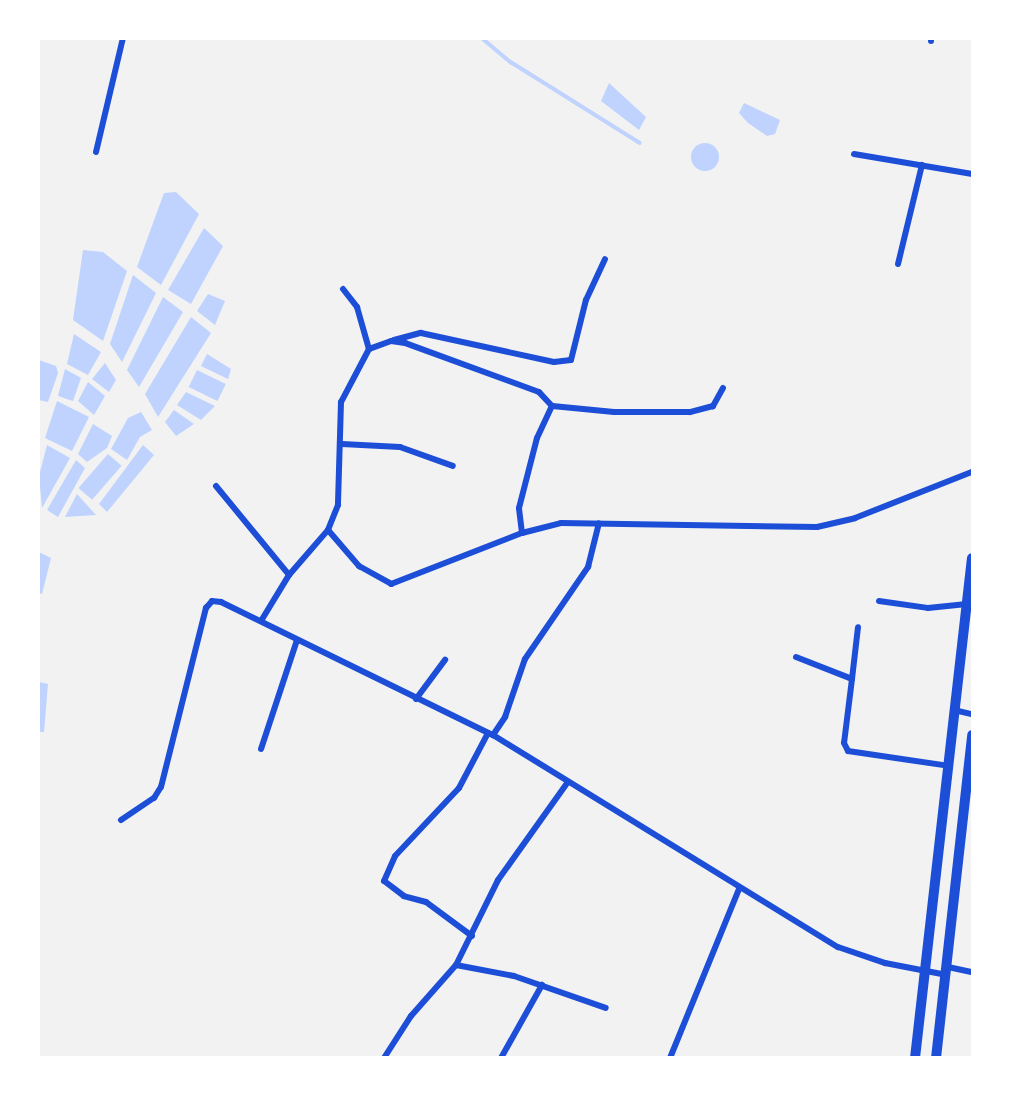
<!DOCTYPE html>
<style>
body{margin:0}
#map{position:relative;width:1011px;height:1096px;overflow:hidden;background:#f2f2f2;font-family:"Work Sans",sans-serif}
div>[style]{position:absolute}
.water>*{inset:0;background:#bfd3fe;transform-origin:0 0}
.round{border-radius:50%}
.stream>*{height:3.5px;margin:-1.75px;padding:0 1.75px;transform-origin:1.75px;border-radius:1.75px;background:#bfd3fe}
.minor>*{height:6px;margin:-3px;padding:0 3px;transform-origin:3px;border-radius:3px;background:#1d4ed8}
.trunk>*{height:10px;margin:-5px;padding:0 5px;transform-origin:5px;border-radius:5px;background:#1d4ed8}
span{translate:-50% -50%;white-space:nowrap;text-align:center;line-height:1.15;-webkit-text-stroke:5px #fff;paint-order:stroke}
.frame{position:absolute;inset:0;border:40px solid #fff;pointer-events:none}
</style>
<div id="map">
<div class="water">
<i style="clip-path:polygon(609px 83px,646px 117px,639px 130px,601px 101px)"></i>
<i style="clip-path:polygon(744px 103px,780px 120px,775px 134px,767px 136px,748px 123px,739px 113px)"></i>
<i class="round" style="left:691px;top:143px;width:28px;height:28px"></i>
<i style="clip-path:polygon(176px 192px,199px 214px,161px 285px,137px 267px,164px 193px)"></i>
<i style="clip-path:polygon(204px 228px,223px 246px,191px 304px,168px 290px)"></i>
<i style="clip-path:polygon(83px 250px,103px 252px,127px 271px,103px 341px,73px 320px)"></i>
<i style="clip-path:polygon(133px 275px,156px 293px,122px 362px,110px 344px)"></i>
<i style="clip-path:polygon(208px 294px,225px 301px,215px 325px,197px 311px)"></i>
<i style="clip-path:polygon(163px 297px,183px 312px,139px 387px,127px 370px)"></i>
<i style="clip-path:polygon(191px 317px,211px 333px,158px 417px,145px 394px)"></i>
<i style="clip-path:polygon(74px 334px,101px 352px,88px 375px,67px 364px)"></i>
<i style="clip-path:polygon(207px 354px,231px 369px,228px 379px,201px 366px)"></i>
<i style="clip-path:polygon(39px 360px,56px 366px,58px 373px,48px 402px,39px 400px)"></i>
<i style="clip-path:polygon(105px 363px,116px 380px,109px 392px,92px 379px)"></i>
<i style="clip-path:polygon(65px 369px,81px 378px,73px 401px,58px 396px)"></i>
<i style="left:197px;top:370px;width:32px;height:19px;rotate:26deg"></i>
<i style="clip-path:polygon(88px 382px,105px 396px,94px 415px,78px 401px)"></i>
<i style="clip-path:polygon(186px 392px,215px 406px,201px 420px,177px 405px)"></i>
<i style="clip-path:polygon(57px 401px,89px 417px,72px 451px,45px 438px)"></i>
<i style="clip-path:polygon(174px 410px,194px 424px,176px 436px,165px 422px)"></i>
<i style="clip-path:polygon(141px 412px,152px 430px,140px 437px,127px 460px,111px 449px,128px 418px)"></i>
<i style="clip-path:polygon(93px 424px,112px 436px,107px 448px,87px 462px,78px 454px)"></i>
<i style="clip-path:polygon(47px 445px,70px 458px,42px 508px,39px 476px)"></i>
<i style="clip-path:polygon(143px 445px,154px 455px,107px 512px,99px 504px)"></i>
<i style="left:108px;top:454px;width:18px;height:45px;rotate:41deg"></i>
<i style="clip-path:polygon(76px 460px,85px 468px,58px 517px,47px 510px)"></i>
<i style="clip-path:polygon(77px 494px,96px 515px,65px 517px)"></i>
<i style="clip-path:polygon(39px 552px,51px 558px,42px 594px,39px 593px)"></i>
<i style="clip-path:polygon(39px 682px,48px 684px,44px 732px,39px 732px)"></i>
</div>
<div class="stream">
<i style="left:482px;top:38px;width:38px;rotate:40deg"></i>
<i style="left:511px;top:62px;width:152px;rotate:32.1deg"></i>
</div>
<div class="minor">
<i style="left:931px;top:41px;width:3px;rotate:-90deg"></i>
<i style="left:96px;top:152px;width:117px;rotate:-76.7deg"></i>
<i style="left:854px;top:154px;width:120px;rotate:9.6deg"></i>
<i style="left:898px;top:264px;width:102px;rotate:-76.4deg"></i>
<i style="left:343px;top:289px;width:23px;rotate:52deg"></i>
<i style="left:357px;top:307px;width:44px;rotate:74.1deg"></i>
<i style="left:394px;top:340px;width:28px;rotate:-15deg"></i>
<i style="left:421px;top:333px;width:136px;rotate:12.3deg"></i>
<i style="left:554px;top:362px;width:17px;rotate:-7deg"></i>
<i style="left:571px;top:360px;width:62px;rotate:-76deg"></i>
<i style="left:586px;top:300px;width:45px;rotate:-65.1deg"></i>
<i style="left:723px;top:388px;width:21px;rotate:119deg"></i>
<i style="left:713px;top:406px;width:24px;rotate:165deg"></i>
<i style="left:690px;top:412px;width:76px;rotate:180deg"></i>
<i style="left:614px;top:412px;width:62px;rotate:-174.5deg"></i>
<i style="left:552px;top:406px;width:19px;rotate:-133deg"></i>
<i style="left:539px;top:392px;width:143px;rotate:-159.9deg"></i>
<i style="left:405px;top:343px;width:14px;rotate:-172deg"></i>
<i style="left:391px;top:341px;width:23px;rotate:160deg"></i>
<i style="left:369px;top:349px;width:60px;rotate:117.8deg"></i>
<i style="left:341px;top:402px;width:103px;rotate:91.7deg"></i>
<i style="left:338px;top:505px;width:27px;rotate:112deg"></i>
<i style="left:328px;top:530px;width:48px;rotate:49.3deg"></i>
<i style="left:359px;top:566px;width:37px;rotate:29deg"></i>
<i style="left:391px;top:584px;width:141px;rotate:-21.3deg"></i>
<i style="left:522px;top:533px;width:40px;rotate:-14.4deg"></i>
<i style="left:561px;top:523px;width:256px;rotate:0.9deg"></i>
<i style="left:817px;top:527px;width:39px;rotate:-13deg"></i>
<i style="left:855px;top:518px;width:126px;rotate:-21.5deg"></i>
<i style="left:342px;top:444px;width:58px;rotate:3deg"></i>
<i style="left:400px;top:447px;width:56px;rotate:19.7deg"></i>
<i style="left:216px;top:486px;width:115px;rotate:50.6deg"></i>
<i style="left:522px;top:533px;width:25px;rotate:-97deg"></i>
<i style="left:519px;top:508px;width:72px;rotate:-75.6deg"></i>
<i style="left:537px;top:438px;width:35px;rotate:-65deg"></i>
<i style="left:879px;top:601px;width:49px;rotate:8.1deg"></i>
<i style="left:928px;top:608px;width:39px;rotate:-6deg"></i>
<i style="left:261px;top:621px;width:54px;rotate:-58.7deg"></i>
<i style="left:289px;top:575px;width:60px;rotate:-49.1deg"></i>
<i style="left:796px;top:657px;width:60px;rotate:21.4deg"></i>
<i style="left:852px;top:679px;width:64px;rotate:97.1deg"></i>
<i style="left:844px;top:743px;width:9px;rotate:63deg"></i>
<i style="left:848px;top:751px;width:102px;rotate:8.4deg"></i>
<i style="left:852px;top:679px;width:52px;rotate:-83.4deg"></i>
<i style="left:416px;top:699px;width:49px;rotate:-53.4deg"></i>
<i style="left:954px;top:710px;width:18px;rotate:13deg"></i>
<i style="left:493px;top:735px;width:22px;rotate:-56deg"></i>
<i style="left:505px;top:717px;width:61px;rotate:-71deg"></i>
<i style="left:525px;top:659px;width:112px;rotate:-55.6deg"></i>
<i style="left:588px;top:567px;width:45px;rotate:-76deg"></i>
<i style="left:261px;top:749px;width:115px;rotate:-71.7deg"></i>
<i style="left:121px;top:820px;width:40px;rotate:-34deg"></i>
<i style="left:154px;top:798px;width:13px;rotate:-58deg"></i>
<i style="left:161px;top:787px;width:185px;rotate:-75.9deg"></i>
<i style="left:206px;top:608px;width:9px;rotate:-49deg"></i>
<i style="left:212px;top:601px;width:9px;rotate:6deg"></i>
<i style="left:221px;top:602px;width:303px;rotate:26.1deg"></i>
<i style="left:493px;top:735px;width:405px;rotate:31.6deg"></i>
<i style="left:838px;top:947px;width:50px;rotate:18.8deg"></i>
<i style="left:885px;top:963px;width:63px;rotate:11deg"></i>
<i style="left:472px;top:936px;width:57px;rotate:-143.5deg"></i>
<i style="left:426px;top:902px;width:23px;rotate:-165deg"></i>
<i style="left:404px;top:896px;width:25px;rotate:-143deg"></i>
<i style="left:384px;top:881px;width:27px;rotate:-66deg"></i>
<i style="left:395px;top:856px;width:93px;rotate:-46.7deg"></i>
<i style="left:459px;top:788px;width:62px;rotate:-62.2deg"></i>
<i style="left:456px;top:965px;width:59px;rotate:10.7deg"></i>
<i style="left:514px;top:976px;width:97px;rotate:19.2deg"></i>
<i style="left:948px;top:967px;width:25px;rotate:12deg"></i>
<i style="left:384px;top:1058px;width:50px;rotate:-57.3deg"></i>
<i style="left:411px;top:1016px;width:68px;rotate:-48.6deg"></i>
<i style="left:456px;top:965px;width:95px;rotate:-63.7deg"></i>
<i style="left:498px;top:880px;width:120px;rotate:-54.5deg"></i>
<i style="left:501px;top:1058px;width:84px;rotate:-60.7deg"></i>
<i style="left:670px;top:1058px;width:183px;rotate:-67.8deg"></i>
</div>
<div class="trunk">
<i style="left:915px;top:1058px;width:503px;rotate:-83.5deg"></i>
<i style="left:936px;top:1058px;width:325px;rotate:-83.6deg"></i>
</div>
<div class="frame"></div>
</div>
